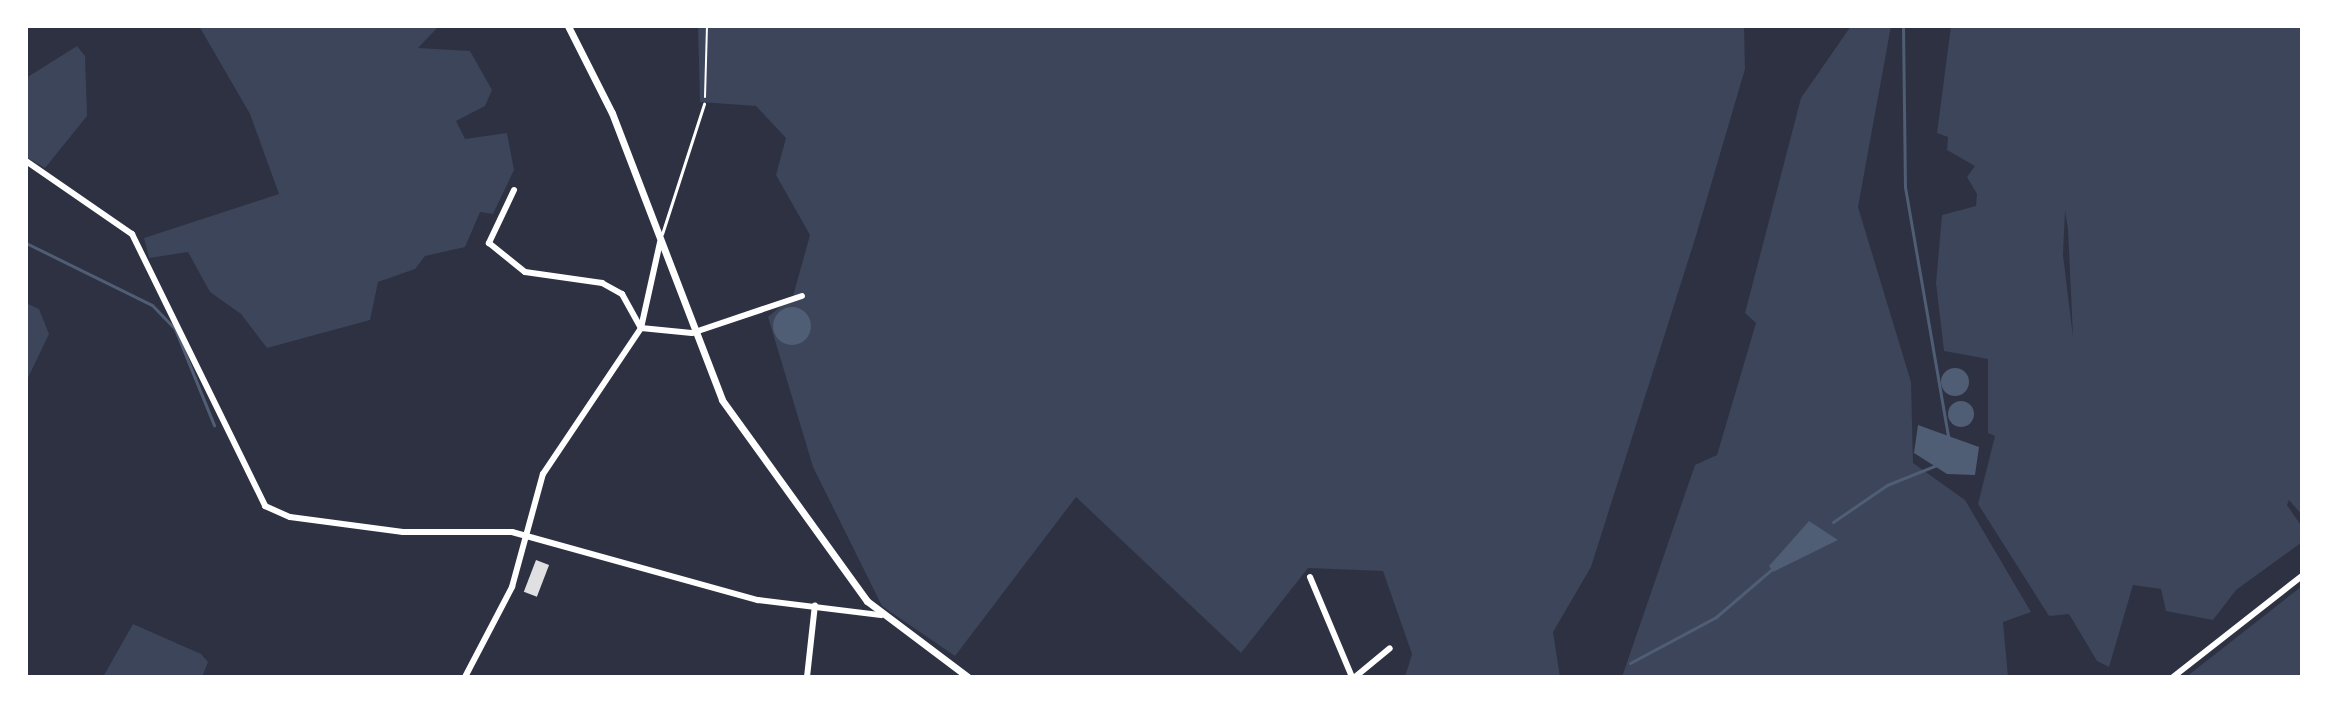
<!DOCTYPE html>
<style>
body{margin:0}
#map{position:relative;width:2328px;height:703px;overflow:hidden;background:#2d3142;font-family:Rubik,sans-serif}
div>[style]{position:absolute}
.green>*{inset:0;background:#3c4559}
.water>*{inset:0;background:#4f5d75}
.round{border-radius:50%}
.stream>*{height:3px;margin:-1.5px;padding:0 1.5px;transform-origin:1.5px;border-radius:1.5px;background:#4f5d75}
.building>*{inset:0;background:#e0e0e3;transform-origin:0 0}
.path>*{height:2px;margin:-1px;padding:0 1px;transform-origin:1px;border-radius:1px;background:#fff}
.service>*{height:3px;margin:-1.5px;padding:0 1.5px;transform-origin:1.5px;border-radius:1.5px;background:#fff}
.minor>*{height:6px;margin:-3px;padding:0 3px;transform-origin:3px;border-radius:3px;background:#fff}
.tertiary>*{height:7px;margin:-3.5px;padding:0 3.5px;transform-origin:3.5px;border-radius:3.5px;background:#fff}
span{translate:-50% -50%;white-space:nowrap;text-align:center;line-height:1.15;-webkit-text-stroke:6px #fff;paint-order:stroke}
.frame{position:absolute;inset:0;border:28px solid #fff;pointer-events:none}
</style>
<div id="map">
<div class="green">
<i style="clip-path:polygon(199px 26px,439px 26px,418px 48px,470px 51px,492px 90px,485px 106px,456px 121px,465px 139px,507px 133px,514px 170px,493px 214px,480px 212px,465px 247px,425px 256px,415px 269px,378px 282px,370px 320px,267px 348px,241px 314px,210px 292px,188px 252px,149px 258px,144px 238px,279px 194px,250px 114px)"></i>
<i style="clip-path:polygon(698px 26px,1744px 26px,1745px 69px,1695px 239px,1591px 567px,1553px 632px,1560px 677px,1405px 677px,1412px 654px,1383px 571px,1308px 568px,1241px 653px,1076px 497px,955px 656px,882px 606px,813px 467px,768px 317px,793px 296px,810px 235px,776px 175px,786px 138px,756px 106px,700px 102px)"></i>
<i style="clip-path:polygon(1851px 26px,1891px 26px,1858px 207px,1911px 382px,1913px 463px,1965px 500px,2031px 612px,2003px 622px,2008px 677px,1622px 677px,1695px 465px,1717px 455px,1756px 323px,1745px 313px,1801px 98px)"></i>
<i style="clip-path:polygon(evenodd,1951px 26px,2302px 26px,2302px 515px,2289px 500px,2287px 505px,2302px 527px,2302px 542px,2236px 590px,2213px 620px,2166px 611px,2161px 589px,2133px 585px,2109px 667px,2097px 661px,2069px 614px,2049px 616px,1978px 504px,1995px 436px,1988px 433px,1988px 359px,1944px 351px,1936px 283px,1942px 215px,1976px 206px,1977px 194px,1967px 177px,1975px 166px,1947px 150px,1948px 137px,1937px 133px,1951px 26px,2065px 211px,2068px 229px,2073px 337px,2063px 255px,2065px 211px)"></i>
<i style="clip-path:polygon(77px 46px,85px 56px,87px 116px,45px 168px,26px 157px,26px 78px)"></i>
<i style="clip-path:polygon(26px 303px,39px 309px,49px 334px,26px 382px)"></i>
<i style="clip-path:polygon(2302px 586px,2302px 677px,2186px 677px)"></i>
<i style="clip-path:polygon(133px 624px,201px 654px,208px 662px,202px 677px,103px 677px)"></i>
</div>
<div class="water">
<i class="round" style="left:773px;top:307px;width:38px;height:38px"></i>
<i class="round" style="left:1941px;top:368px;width:28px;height:28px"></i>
<i class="round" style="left:1948px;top:401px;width:26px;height:26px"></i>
<i style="clip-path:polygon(1918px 425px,1979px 447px,1975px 475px,1947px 474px,1914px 453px)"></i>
<i style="clip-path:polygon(1809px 521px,1838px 540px,1773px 572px,1769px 566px)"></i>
</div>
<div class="stream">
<i style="left:1903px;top:26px;width:161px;rotate:89.3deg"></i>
<i style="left:1905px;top:187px;width:253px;rotate:80.2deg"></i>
<i style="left:26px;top:243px;width:140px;rotate:26.2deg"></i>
<i style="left:152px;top:305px;width:33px;rotate:46deg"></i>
<i style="left:175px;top:329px;width:104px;rotate:67.9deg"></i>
<i style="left:1833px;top:522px;width:65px;rotate:-34.4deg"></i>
<i style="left:1887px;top:485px;width:54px;rotate:-21.8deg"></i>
<i style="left:1630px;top:663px;width:98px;rotate:-28.1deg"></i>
<i style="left:1716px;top:617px;width:74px;rotate:-40.6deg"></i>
</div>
<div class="building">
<i style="left:536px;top:560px;width:14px;height:34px;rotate:21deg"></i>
</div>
<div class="path">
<i style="left:705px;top:97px;width:71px;rotate:-88.4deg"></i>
</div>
<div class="service">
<i style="left:662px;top:234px;width:137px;rotate:-72.1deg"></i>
</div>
<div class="minor">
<i style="left:26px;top:161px;width:129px;rotate:34.6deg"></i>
<i style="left:132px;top:234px;width:303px;rotate:63.9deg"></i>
<i style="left:265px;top:506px;width:27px;rotate:24deg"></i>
<i style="left:290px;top:517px;width:114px;rotate:7.6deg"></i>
<i style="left:403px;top:532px;width:109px"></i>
<i style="left:512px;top:532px;width:255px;rotate:15.5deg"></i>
<i style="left:758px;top:600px;width:124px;rotate:7deg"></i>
<i style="left:514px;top:190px;width:59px;rotate:115.3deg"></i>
<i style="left:489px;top:243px;width:46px;rotate:38.9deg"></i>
<i style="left:525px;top:272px;width:78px;rotate:8.1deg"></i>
<i style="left:602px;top:283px;width:23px;rotate:29deg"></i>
<i style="left:622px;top:294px;width:39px;rotate:61deg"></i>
<i style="left:641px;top:328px;width:51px;rotate:5.6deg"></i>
<i style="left:692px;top:333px;width:116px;rotate:-18.6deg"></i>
<i style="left:1310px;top:577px;width:108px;rotate:67.2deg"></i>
<i style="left:465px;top:677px;width:102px;rotate:-62.4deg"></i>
<i style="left:512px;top:587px;width:117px;rotate:-74.7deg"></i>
<i style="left:543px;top:474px;width:176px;rotate:-56.1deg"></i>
<i style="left:641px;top:328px;width:88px;rotate:-77.5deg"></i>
<i style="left:807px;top:677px;width:72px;rotate:-83.7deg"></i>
<i style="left:1355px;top:677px;width:45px;rotate:-39.6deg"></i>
<i style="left:2173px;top:677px;width:164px;rotate:-38.1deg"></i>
</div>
<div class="tertiary">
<i style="left:568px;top:26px;width:97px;rotate:63.2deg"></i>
<i style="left:612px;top:113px;width:307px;rotate:69deg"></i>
<i style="left:722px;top:400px;width:248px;rotate:54.2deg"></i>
<i style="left:867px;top:601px;width:126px;rotate:37deg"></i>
</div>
<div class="frame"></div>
</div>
